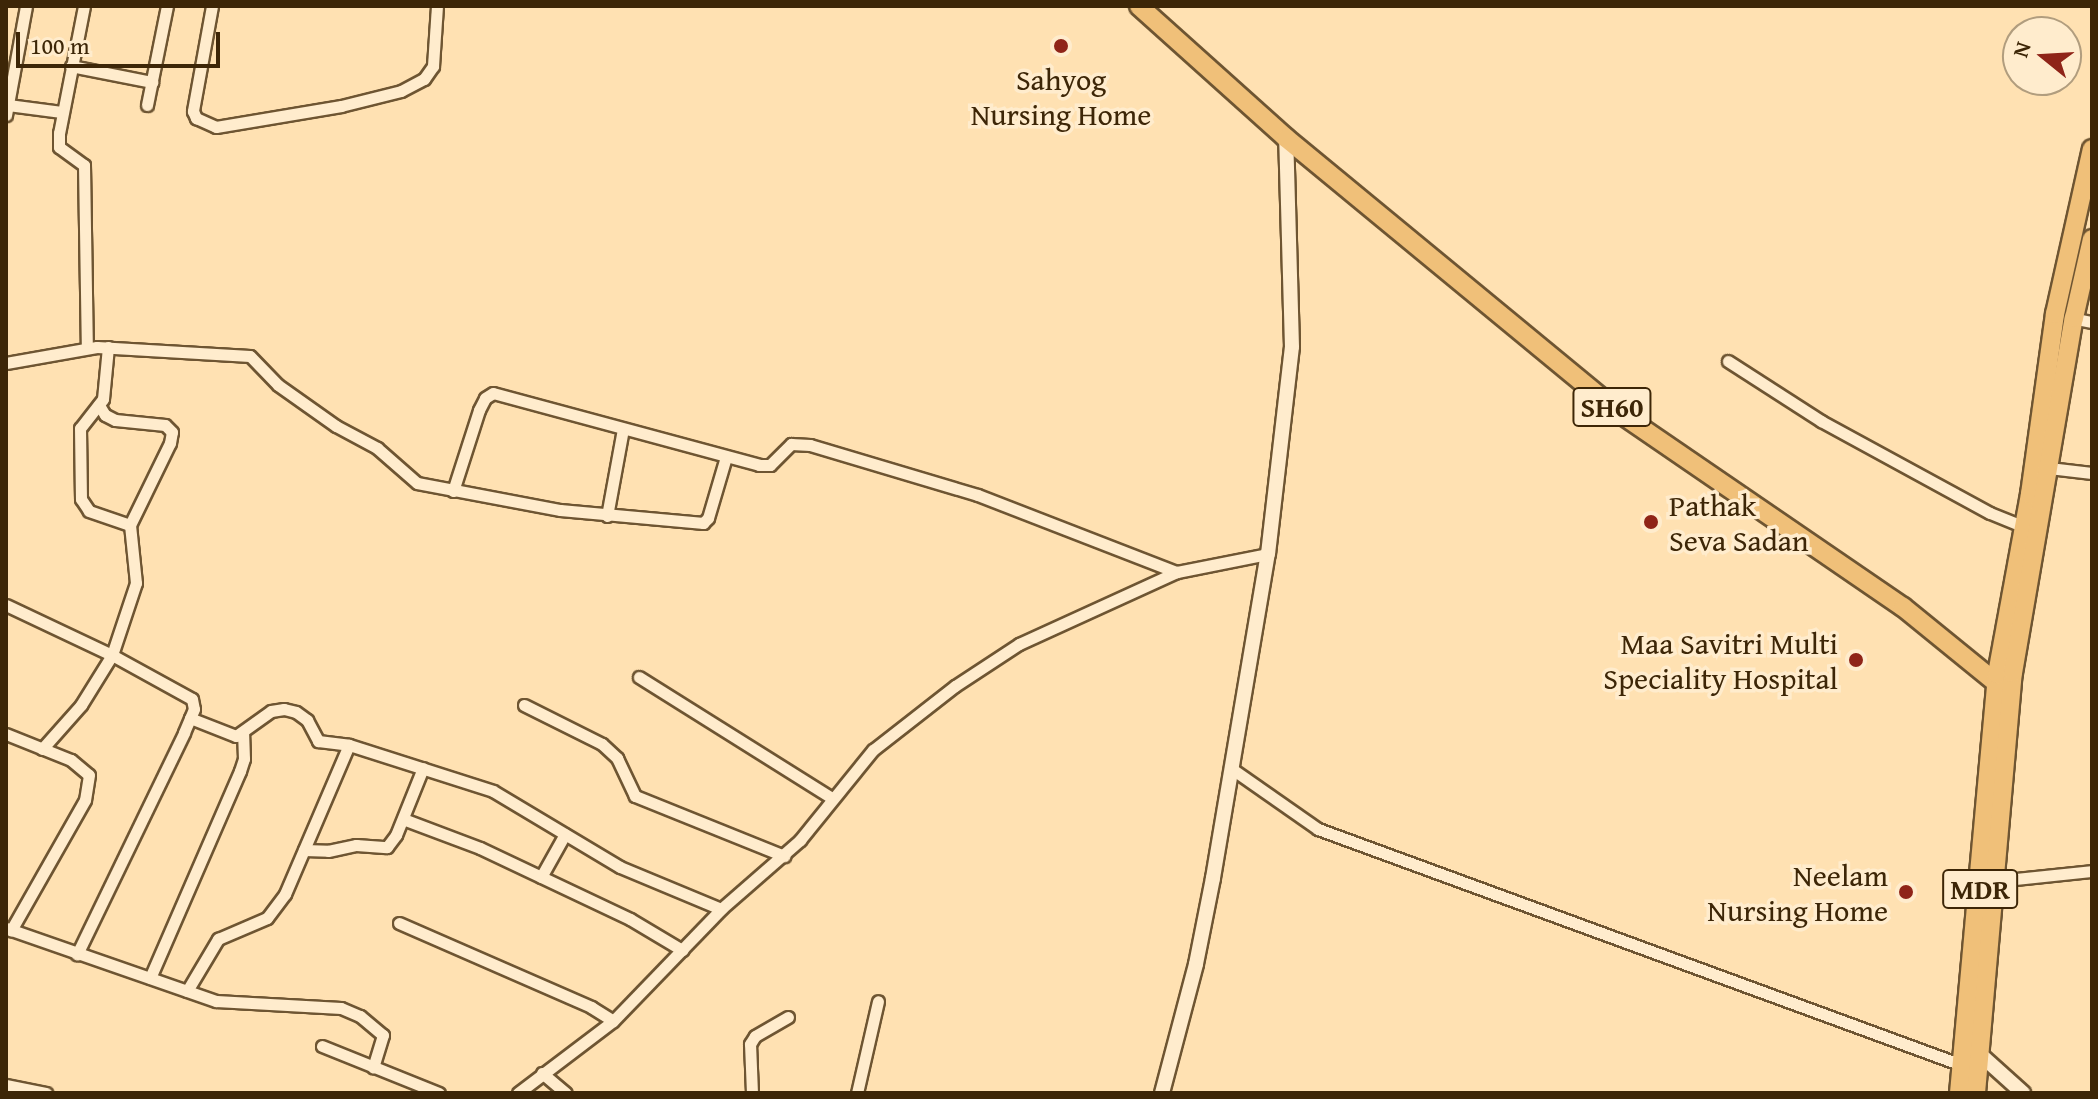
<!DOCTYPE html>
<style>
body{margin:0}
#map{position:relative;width:2098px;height:1099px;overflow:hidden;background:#ffe1b2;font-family:"Gentium Book Plus",serif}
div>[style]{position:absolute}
.roads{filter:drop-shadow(2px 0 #6e5532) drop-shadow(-2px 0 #6e5532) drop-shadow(0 2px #6e5532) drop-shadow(0 -2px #6e5532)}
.minor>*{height:11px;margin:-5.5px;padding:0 5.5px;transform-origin:5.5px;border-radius:5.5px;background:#ffeccd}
.tertiary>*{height:14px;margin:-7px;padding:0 7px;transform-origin:7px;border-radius:7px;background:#ffeccd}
.primary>*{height:18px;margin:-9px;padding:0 9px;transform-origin:9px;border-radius:9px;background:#f0c079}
.dots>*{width:22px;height:22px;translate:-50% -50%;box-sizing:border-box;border:4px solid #ffeccd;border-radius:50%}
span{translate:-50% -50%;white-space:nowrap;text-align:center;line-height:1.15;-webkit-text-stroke:7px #ffeccd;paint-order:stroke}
.shield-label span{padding:2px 6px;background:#ffeccd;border:2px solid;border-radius:6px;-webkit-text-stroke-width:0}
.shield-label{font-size:28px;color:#3d2607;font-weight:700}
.poi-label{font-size:30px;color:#3d2607}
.left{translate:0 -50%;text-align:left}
.right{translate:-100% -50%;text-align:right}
.frame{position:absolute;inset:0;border:8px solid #3d2607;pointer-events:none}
.north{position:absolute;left:2002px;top:16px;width:80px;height:80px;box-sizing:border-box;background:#ffeccd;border:2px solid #b19d7e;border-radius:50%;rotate:288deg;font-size:22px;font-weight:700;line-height:32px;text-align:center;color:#3d2607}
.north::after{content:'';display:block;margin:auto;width:28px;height:36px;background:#8f2418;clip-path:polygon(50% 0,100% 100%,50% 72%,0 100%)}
.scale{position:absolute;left:16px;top:32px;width:204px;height:36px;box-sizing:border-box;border:4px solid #3d2607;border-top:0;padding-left:10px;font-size:24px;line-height:28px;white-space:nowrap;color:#3d2607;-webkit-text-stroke:6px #ffeccd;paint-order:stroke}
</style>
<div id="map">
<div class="roads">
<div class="minor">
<i style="left:84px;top:6px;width:129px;rotate:101.1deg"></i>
<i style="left:59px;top:133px;width:14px;rotate:90deg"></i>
<i style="left:59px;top:147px;width:31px;rotate:36deg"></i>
<i style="left:84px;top:165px;width:182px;rotate:89.1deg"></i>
<i style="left:212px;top:6px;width:107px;rotate:100.3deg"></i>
<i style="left:193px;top:111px;width:8px;rotate:67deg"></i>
<i style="left:196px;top:118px;width:22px;rotate:24deg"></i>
<i style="left:216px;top:127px;width:127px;rotate:-9.5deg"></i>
<i style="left:341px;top:106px;width:62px;rotate:-14deg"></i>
<i style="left:401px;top:91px;width:26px;rotate:-28deg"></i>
<i style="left:424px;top:79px;width:16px;rotate:-55deg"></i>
<i style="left:433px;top:66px;width:60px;rotate:-86.2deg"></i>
<i style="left:71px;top:66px;width:83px;rotate:11.2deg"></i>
<i style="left:8px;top:105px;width:54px;rotate:7.4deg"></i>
<i style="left:147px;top:105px;width:101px;rotate:-78.6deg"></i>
<i style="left:6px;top:115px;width:111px;rotate:-79.6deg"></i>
<i style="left:2071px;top:318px;width:21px;rotate:11deg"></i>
<i style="left:108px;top:347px;width:52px;rotate:95.5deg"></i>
<i style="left:103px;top:399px;width:37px;rotate:128deg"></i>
<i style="left:80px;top:428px;width:71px;rotate:89.2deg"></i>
<i style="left:81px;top:499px;width:14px;rotate:56deg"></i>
<i style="left:89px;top:511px;width:43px;rotate:18.9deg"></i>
<i style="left:1728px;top:361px;width:111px;rotate:32.8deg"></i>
<i style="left:1821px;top:421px;width:192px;rotate:28.6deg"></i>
<i style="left:1990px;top:513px;width:35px;rotate:22deg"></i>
<i style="left:6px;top:363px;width:92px;rotate:-10deg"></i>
<i style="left:97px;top:347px;width:153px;rotate:3.4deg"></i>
<i style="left:250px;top:356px;width:40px;rotate:46deg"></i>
<i style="left:278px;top:385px;width:71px;rotate:35.3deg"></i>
<i style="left:336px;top:426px;width:47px;rotate:28.2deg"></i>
<i style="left:377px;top:448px;width:53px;rotate:41.2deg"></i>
<i style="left:417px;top:483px;width:146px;rotate:10.7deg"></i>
<i style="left:560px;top:510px;width:144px;rotate:5.2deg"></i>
<i style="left:703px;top:523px;width:7px;rotate:-45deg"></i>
<i style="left:708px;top:518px;width:64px;rotate:-73.6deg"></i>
<i style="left:2049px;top:468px;width:43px;rotate:6.6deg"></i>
<i style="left:453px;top:491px;width:85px;rotate:-72.2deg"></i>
<i style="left:479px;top:410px;width:13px;rotate:-63deg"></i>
<i style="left:485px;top:398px;width:9px;rotate:-32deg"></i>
<i style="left:493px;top:393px;width:276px;rotate:15.1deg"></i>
<i style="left:759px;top:465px;width:11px"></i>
<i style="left:770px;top:465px;width:30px;rotate:-45deg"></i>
<i style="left:791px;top:444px;width:19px;rotate:3deg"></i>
<i style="left:810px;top:445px;width:175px;rotate:16.6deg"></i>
<i style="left:978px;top:495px;width:213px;rotate:21.2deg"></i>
<i style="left:607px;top:516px;width:88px;rotate:-79.6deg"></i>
<i style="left:6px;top:605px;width:117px;rotate:25.3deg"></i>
<i style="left:112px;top:655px;width:91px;rotate:28.8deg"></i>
<i style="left:192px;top:699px;width:10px;rotate:79deg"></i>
<i style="left:194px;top:709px;width:26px;rotate:113deg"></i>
<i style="left:184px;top:733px;width:246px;rotate:115.8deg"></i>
<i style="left:639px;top:677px;width:228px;rotate:32.1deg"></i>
<i style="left:524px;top:705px;width:87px;rotate:26.6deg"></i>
<i style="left:602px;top:744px;width:21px;rotate:43deg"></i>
<i style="left:617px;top:758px;width:42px;rotate:64.7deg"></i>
<i style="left:635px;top:796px;width:161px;rotate:21.9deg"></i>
<i style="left:190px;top:718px;width:49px;rotate:21.4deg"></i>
<i style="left:236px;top:736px;width:43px;rotate:-35.5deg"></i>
<i style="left:271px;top:711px;width:13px;rotate:-9deg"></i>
<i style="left:284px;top:709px;width:12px;rotate:14deg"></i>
<i style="left:296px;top:712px;width:14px;rotate:36deg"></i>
<i style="left:307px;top:720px;width:24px;rotate:62deg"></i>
<i style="left:318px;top:741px;width:31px;rotate:7deg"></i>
<i style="left:349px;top:745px;width:151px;rotate:17.7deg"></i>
<i style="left:493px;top:791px;width:148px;rotate:30.9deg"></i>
<i style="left:620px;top:867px;width:109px;rotate:22.6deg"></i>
<i style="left:6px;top:734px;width:70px;rotate:21.8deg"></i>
<i style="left:71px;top:760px;width:23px;rotate:40deg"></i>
<i style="left:89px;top:775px;width:25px;rotate:99deg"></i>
<i style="left:85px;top:800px;width:150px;rotate:119.6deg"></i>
<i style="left:42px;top:749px;width:59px;rotate:-48.4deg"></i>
<i style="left:81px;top:705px;width:59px;rotate:-58.2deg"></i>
<i style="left:112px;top:655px;width:76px;rotate:-71.6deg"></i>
<i style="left:136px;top:583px;width:58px;rotate:-95.9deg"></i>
<i style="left:130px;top:525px;width:91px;rotate:-64deg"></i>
<i style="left:170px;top:443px;width:11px;rotate:-80deg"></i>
<i style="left:172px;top:432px;width:10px;rotate:-135deg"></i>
<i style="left:165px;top:425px;width:50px;rotate:-174.3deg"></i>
<i style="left:115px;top:420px;width:11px;rotate:-153deg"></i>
<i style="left:105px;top:415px;width:12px;rotate:-121deg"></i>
<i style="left:1232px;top:769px;width:105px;rotate:34.9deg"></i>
<i style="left:1318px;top:829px;width:686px;rotate:20.13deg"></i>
<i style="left:403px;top:819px;width:82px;rotate:20.6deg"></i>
<i style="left:480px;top:848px;width:166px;rotate:25.3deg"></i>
<i style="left:630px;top:919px;width:61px;rotate:30.8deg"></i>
<i style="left:304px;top:850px;width:24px;rotate:2deg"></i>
<i style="left:328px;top:851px;width:29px;rotate:-12deg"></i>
<i style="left:356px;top:845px;width:31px;rotate:4deg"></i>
<i style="left:387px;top:847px;width:15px;rotate:-53deg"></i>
<i style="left:396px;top:835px;width:72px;rotate:-68.1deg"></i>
<i style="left:541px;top:877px;width:49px;rotate:-60.8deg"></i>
<i style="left:1997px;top:881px;width:96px;rotate:-6deg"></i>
<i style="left:399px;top:923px;width:210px;rotate:23.6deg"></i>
<i style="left:591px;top:1007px;width:26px;rotate:32deg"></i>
<i style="left:6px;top:928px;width:222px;rotate:19.2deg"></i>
<i style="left:216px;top:1001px;width:125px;rotate:3.2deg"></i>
<i style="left:341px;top:1008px;width:21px;rotate:23deg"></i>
<i style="left:360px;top:1016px;width:30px;rotate:40deg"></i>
<i style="left:383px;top:1035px;width:34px;rotate:107deg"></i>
<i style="left:150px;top:978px;width:226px;rotate:-66.5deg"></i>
<i style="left:240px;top:771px;width:13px;rotate:-72deg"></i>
<i style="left:244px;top:759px;width:27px;rotate:-92deg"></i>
<i style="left:187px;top:991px;width:61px;rotate:-59.2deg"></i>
<i style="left:218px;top:939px;width:53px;rotate:-23.2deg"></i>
<i style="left:267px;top:918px;width:30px;rotate:-53deg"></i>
<i style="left:285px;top:894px;width:162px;rotate:-66.8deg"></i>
<i style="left:322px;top:1046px;width:126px;rotate:21.9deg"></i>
<i style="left:542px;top:1073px;width:31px;rotate:40deg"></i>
<i style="left:6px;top:1085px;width:41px;rotate:11.3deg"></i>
<i style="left:518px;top:1093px;width:119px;rotate:-37.2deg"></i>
<i style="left:613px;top:1021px;width:156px;rotate:-46deg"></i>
<i style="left:721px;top:909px;width:105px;rotate:-41.1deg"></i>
<i style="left:800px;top:840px;width:116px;rotate:-51deg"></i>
<i style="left:873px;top:750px;width:104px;rotate:-38deg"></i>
<i style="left:955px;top:686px;width:77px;rotate:-33.3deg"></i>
<i style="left:1019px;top:644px;width:174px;rotate:-24.5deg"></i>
<i style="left:1177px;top:572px;width:93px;rotate:-11.2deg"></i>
<i style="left:752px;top:1093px;width:49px;rotate:-92.3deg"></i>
<i style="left:750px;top:1044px;width:9px;rotate:-58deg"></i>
<i style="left:755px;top:1036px;width:38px;rotate:-30deg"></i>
<i style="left:857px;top:1093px;width:94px;rotate:-77.1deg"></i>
</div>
<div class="tertiary">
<i style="left:1974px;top:1049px;width:66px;rotate:41.9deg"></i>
<i style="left:1162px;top:1093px;width:133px;rotate:-75.2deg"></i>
<i style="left:1196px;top:964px;width:88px;rotate:-78.8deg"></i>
<i style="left:1213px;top:878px;width:329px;rotate:-80.4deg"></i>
<i style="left:1268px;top:554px;width:208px;rotate:-83.4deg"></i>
<i style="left:1292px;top:347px;width:209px;rotate:-91.6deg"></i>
</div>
<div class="primary">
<i style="left:1139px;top:6px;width:198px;rotate:41.9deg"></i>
<i style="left:1286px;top:138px;width:430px;rotate:39.5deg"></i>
<i style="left:1618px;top:412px;width:345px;rotate:34.4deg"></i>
<i style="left:1903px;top:607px;width:138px;rotate:39.1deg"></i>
<i style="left:1959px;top:1093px;width:421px;rotate:-84.8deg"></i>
<i style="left:1997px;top:674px;width:183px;rotate:-79.6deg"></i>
<i style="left:2030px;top:494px;width:182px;rotate:-82.1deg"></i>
<i style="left:2055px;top:314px;width:169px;rotate:-77.4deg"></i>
<i style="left:1976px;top:1093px;width:422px;rotate:-85deg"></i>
<i style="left:2013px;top:673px;width:360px;rotate:-80.3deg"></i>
<i style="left:2074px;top:318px;width:81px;rotate:-77.2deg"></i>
</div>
</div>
<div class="dots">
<i style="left:1061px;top:46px;background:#8f2418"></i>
<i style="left:1651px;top:522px;background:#8f2418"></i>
<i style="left:1856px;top:660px;background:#8f2418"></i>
<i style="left:1906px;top:892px;background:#8f2418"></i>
</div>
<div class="shield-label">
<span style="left:1612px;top:407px">SH60</span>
<span style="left:1980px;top:889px">MDR</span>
</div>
<div class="poi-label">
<span style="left:1061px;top:96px">Sahyog<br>Nursing Home</span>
<span class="left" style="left:1669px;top:522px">Pathak<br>Seva Sadan</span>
<span class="right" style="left:1838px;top:660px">Maa Savitri Multi<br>Speciality Hospital</span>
<span class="right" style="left:1888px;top:892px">Neelam<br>Nursing Home</span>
</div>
<div class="frame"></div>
<div class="north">N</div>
<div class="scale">100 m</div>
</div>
